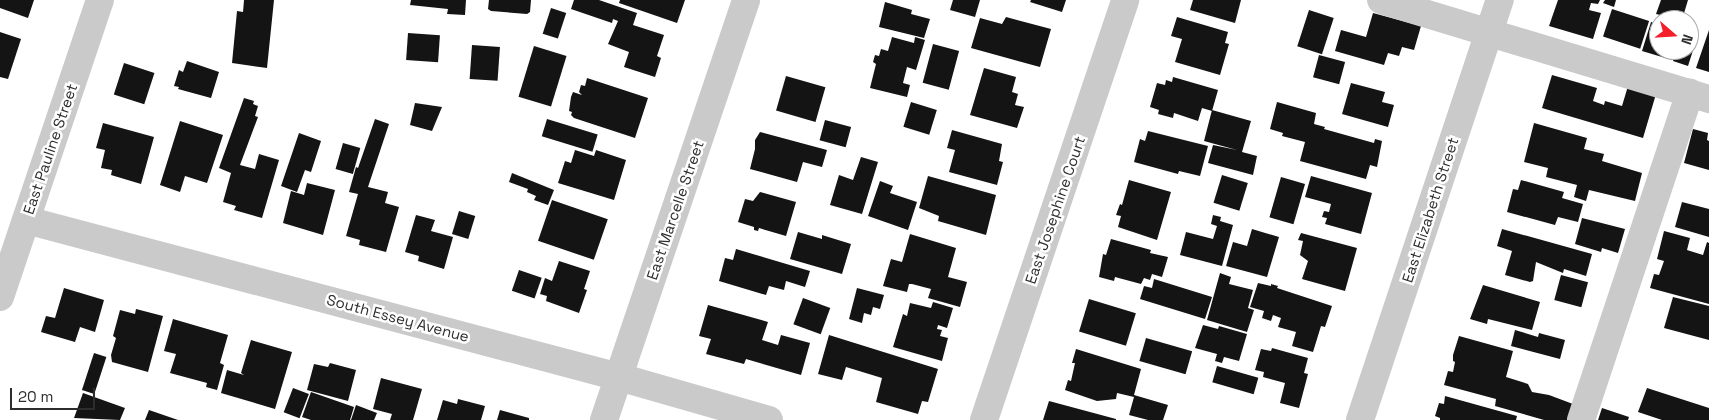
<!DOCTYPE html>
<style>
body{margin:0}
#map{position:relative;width:1709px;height:420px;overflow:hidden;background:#fff;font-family:"Space Grotesk",sans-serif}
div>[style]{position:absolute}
.building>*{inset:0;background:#141414;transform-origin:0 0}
.minor>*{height:28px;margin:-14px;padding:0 14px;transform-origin:14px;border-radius:14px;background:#cacaca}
span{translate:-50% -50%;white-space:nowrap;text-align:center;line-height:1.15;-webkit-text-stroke:5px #fff;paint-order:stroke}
.street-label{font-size:15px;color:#2d2d2d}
.north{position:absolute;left:1649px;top:10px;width:50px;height:50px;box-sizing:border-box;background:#fff;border:1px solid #ababab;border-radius:50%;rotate:109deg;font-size:14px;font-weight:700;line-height:20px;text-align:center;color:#2d2d2d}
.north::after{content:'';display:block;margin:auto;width:18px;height:22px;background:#f51f2b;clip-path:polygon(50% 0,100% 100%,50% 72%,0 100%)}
.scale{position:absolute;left:10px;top:388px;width:85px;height:22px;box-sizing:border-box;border:2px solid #2d2d2d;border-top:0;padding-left:6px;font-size:15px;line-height:18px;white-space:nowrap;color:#2d2d2d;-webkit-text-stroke:4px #fff;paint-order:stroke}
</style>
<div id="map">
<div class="building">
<i style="clip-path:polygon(0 0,34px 0,28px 18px,0 8px)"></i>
<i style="clip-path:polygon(244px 0,274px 0,267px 68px,232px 63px,237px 11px,243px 12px)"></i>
<i style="clip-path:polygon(411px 0,466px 0,465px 15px,447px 14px,448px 9px,410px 5px)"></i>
<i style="clip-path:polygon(489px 0,531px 0,530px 12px,527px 14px,491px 11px,488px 9px)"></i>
<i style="clip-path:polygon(574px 0,599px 0,637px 13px,633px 25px,664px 35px,657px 56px,661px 58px,655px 77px,624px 67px,629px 52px,608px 44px,618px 21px,613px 19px,612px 23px,571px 9px)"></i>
<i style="clip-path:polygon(620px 0,685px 0,677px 23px,619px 3px)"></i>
<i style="clip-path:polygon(953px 0,980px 0,975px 17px,950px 10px)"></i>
<i style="clip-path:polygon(1031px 0,1066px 0,1062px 12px,1030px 2px)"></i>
<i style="clip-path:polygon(1193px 0,1241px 0,1235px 23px,1190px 10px)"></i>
<i style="clip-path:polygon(1558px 0,1600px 0,1598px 4px,1591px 3px,1589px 10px,1601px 13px,1593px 39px,1549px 26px)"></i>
<i style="clip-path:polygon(1605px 0,1616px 0,1614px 7px,1603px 3px)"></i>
<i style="clip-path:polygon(1661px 0,1688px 0,1682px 20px,1656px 14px)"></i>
<i style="clip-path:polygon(885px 2px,912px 10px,911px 14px,930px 19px,924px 38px,879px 27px)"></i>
<i style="left:551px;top:8px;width:16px;height:27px;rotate:18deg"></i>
<i style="left:1612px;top:9px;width:39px;height:29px;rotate:18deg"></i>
<i style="left:1309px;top:10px;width:26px;height:38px;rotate:18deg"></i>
<i style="clip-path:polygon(1373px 13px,1421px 26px,1414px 50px,1402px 47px,1399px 56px,1388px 53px,1384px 65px,1335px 51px,1341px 30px,1366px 37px)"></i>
<i style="clip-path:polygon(1006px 17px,1051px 29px,1040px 67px,971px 48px,980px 18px,1002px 24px)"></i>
<i style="clip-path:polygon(1177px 17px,1228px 32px,1225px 43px,1229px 44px,1220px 75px,1175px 62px,1182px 39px,1171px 36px)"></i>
<i style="clip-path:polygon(1651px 22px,1659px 24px,1659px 50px,1675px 50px,1672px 60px,1642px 51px)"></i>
<i style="clip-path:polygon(1709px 30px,1709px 72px,1696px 68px)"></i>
<i style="clip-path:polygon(0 32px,21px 39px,8px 79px,0 77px)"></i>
<i style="left:408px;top:33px;width:32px;height:27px;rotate:4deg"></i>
<i style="clip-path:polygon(892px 37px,914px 43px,915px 37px,925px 40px,916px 70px,907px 67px,903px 83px,910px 85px,907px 97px,870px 88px,876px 64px,873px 62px,875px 55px,879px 56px,881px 49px,888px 51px)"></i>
<i style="clip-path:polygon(1689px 39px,1696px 41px,1688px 66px,1673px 61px,1676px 50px,1689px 50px)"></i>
<i style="left:933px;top:44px;width:27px;height:40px;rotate:15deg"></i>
<i style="left:472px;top:45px;width:28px;height:34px;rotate:4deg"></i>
<i style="left:534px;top:46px;width:34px;height:53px;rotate:17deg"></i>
<i style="left:1319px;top:55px;width:27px;height:23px;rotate:15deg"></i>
<i style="clip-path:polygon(187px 61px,219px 72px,211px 98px,178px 89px,179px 87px,174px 86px,179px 70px,183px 72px)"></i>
<i style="left:124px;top:63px;width:32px;height:33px;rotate:18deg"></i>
<i style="clip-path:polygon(984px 68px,1016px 77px,1012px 92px,1018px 94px,1015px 105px,1024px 107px,1017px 128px,970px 115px)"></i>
<i style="clip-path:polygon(1552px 75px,1597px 88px,1593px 101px,1604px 105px,1605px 101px,1622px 106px,1628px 86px,1656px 94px,1643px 138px,1542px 108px)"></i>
<i style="left:786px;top:76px;width:41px;height:36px;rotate:16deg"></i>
<i style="clip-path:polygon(1173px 77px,1218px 90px,1212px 111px,1202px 108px,1198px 121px,1174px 113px,1173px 118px,1158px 114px,1159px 110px,1150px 107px,1157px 83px,1165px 85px,1166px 80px,1172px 82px)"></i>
<i style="clip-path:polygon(587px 78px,648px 98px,635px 138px,574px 118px,571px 115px,572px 112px,569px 111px,571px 97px,573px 92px,582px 95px,579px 92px,581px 85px,585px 86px)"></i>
<i style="clip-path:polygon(1351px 83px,1385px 92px,1382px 102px,1394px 105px,1388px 127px,1342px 114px)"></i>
<i style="clip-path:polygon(244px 98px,254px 101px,253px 104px,258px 106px,255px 116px,258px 117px,240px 165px,255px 169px,259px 154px,279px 160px,262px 218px,234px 210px,236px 206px,223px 202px,231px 173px,219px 168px)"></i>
<i style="left:911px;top:102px;width:27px;height:26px;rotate:17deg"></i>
<i style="clip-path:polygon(1277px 102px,1316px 113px,1314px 124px,1325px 127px,1324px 129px,1374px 143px,1375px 139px,1382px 141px,1377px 167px,1370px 165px,1366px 179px,1300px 161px,1305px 142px,1282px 136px,1283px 133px,1270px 129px)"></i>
<i style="clip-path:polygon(415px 103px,442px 107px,432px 131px,410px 125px)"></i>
<i style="clip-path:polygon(1212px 110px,1251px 121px,1242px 152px,1257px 156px,1253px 175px,1208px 163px,1213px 145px,1237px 150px,1204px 141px)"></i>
<i style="clip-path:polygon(375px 119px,389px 124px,368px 187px,388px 192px,385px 203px,399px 207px,386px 252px,359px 245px,360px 240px,346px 236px,358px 194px,349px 192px,356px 167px,358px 168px)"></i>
<i style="left:547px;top:119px;width:53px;height:18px;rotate:17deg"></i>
<i style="left:825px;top:120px;width:27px;height:21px;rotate:15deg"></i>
<i style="clip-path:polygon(180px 121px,223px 135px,207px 183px,185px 176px,180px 192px,160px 185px)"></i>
<i style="clip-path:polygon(103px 123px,154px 137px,141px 184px,111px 175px,112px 170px,101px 168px,105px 150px,96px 148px)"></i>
<i style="clip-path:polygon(1534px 123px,1587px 138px,1584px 149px,1604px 154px,1602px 161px,1642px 173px,1635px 201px,1589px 190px,1586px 201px,1574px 197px,1577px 185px,1546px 177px,1548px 168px,1524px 162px)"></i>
<i style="clip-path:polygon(1693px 129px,1708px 133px,1707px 140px,1709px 141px,1709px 170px,1684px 163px)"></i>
<i style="clip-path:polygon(952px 130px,1002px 144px,999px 161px,1003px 162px,997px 185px,949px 172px,955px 150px,947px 148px)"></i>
<i style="clip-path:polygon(1148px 131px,1208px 146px,1200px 176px,1179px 171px,1178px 174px,1134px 162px,1140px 139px,1145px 141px)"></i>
<i style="clip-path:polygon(760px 132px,827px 150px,822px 167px,803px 162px,797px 182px,750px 169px,755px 149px,755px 140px)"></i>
<i style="clip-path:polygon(299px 133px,321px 141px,311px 172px,305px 170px,297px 192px,281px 186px)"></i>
<i style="left:343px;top:143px;width:18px;height:27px;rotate:16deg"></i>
<i style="clip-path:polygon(575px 150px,594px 156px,596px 150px,626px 160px,614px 200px,558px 183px,565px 161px,571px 163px)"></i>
<i style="clip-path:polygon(861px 157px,878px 162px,862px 214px,830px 205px,839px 175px,853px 180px)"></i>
<i style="clip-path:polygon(512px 173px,554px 190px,548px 205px,534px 200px,536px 196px,527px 192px,528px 189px,509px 182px)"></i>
<i style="left:1222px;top:175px;width:27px;height:29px;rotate:17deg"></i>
<i style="clip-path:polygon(928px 176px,996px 195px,986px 235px,938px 221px,939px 216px,919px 208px)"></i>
<i style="clip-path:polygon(1311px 176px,1372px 193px,1361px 234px,1325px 224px,1327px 218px,1322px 217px,1324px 211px,1329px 212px,1331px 204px,1305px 197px)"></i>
<i style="left:1281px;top:177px;width:25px;height:42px;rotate:16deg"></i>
<i style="clip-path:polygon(1129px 180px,1171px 192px,1157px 240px,1118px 227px,1121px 216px,1116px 215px,1120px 204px,1122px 205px)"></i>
<i style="clip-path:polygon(1521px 180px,1564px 192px,1562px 198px,1583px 204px,1578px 222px,1558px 217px,1555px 225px,1507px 212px,1513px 189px,1518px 190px)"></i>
<i style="clip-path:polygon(880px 181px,893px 186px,890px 193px,917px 202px,908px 230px,868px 216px)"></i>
<i style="clip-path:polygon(307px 183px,335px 190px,323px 235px,283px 223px,291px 191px,304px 195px)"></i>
<i style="clip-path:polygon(760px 192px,796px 202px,786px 236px,759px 228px,758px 231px,754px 230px,754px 227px,738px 222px,745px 199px,753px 201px)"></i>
<i style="left:552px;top:200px;width:59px;height:43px;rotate:19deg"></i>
<i style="clip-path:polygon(1682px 202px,1709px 209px,1709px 237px,1675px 227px)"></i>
<i style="left:459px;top:211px;width:17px;height:24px;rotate:17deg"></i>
<i style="clip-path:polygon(416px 215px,435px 220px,431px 231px,453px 237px,444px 269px,418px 261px,419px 256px,405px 252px)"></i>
<i style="clip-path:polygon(1213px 215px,1221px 217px,1220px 221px,1233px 225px,1222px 266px,1180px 255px,1186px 232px,1213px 239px,1217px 226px,1211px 224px)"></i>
<i style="clip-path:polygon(1582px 218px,1625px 229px,1618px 253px,1602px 248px,1601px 252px,1575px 244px)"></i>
<i style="clip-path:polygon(1252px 229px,1279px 237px,1267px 277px,1226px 266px,1233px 242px,1247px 246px)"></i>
<i style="clip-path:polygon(1502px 229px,1592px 254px,1586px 276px,1564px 269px,1563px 273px,1536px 262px,1533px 281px,1530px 282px,1505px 275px,1512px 251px,1497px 246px)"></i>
<i style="clip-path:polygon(1664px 231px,1690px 238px,1687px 250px,1703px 255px,1707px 242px,1709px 243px,1709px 304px,1650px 288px,1654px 274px,1659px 275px,1664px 261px,1657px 259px)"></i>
<i style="clip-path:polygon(798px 232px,822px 239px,822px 235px,851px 244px,842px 274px,790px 259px)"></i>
<i style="clip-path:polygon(1301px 233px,1357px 248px,1345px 291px,1302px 279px,1308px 261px,1300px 255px,1303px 241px,1298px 240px)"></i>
<i style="clip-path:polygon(910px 234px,956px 248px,948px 277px,967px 282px,960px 307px,928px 298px,931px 289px,912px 284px,909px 284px,907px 292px,883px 286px,891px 259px,902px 262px)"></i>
<i style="clip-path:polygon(1111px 239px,1151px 250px,1150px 253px,1168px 257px,1162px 277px,1152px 274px,1150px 280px,1144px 278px,1141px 284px,1115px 277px,1114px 281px,1099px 277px,1103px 254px,1106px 255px)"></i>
<i style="clip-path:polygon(736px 249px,810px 271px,805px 287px,786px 281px,784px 290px,769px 286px,766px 295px,719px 281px,725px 258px,733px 260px)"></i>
<i style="clip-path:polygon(559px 261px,590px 271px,584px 289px,587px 290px,579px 313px,546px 301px,547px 296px,540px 294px,545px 278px,552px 281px)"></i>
<i style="left:519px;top:270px;width:24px;height:22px;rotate:19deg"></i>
<i style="clip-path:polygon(1220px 273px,1231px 277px,1229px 284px,1253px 290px,1248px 308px,1254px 310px,1247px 332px,1207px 320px)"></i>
<i style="left:1561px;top:275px;width:28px;height:26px;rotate:15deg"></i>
<i style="clip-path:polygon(1154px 279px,1212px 297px,1205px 319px,1140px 299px,1144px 286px,1152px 288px)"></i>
<i style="clip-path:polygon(1258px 283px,1271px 286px,1271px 284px,1278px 286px,1277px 288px,1332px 306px,1325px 327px,1321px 326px,1313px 352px,1292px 346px,1296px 332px,1278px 327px,1281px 318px,1273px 315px,1271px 321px,1262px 318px,1264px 311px,1250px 307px)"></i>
<i style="clip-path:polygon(1483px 285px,1540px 302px,1532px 330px,1488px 319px,1487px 324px,1470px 319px)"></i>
<i style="clip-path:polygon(64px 288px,104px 300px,95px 332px,80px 327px,75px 342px,41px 332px,46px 316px,55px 318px)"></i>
<i style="clip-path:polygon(857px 288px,884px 295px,880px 309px,873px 307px,871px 315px,864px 313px,862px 323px,849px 319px)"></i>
<i style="clip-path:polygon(1673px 297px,1709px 306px,1709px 340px,1664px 328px)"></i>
<i style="left:803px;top:298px;width:29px;height:28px;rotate:20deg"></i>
<i style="left:1089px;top:299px;width:49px;height:34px;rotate:17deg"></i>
<i style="clip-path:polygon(933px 302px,953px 308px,947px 328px,938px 325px,937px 329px,942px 330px,940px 336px,948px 338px,942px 361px,893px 347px,903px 314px,907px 316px,910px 303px,931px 308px)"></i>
<i style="clip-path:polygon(708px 305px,768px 322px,762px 340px,778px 345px,781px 335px,810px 343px,801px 375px,746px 359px,744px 364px,706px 354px,711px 339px,699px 336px)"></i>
<i style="clip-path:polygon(136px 309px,163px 316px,148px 372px,112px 362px,111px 355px,116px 338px,113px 336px,120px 310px,135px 314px)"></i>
<i style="clip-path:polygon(173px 319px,228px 335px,220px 363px,224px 365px,217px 390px,206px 387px,207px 383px,170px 373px,176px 354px,164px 351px)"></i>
<i style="clip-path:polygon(1203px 325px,1218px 329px,1219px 326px,1247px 334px,1239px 361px,1224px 357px,1222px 363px,1215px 361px,1217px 354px,1195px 348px)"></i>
<i style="clip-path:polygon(1515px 330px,1538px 337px,1539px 333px,1565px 340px,1560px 359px,1511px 346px)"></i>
<i style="clip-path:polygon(829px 335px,938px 369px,928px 402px,922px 401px,918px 414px,876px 402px,882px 378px,846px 367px,842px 380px,818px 374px)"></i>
<i style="clip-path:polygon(1459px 336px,1513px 351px,1506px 377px,1528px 384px,1532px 392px,1549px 395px,1573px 404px,1567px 420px,1544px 420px,1495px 406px,1496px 399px,1444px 385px,1448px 371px,1453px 372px,1455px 362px,1453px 361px,1453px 355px)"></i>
<i style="left:1146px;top:338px;width:48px;height:24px;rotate:16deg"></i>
<i style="clip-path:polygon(251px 340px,292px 352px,275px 409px,221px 393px,227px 370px,244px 375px,241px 373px)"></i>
<i style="clip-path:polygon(1272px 348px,1308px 358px,1304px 373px,1308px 374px,1299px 408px,1280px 403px,1285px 383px,1263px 377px,1264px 372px,1255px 370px,1261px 349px,1271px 351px)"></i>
<i style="clip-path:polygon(1076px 349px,1141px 369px,1134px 395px,1168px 405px,1163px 420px,1148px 420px,1129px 415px,1134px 397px,1117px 393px,1116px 399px,1097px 401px,1065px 390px,1068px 380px,1071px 381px,1075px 363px,1072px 363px)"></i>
<i style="left:94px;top:353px;width:13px;height:39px;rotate:18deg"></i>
<i style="clip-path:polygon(330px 363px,356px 370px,348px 401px,307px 390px,314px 364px,328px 367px)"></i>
<i style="left:1217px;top:366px;width:43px;height:17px;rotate:16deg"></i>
<i style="clip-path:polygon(381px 378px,422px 389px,413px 420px,390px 420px,392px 414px,373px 409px)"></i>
<i style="left:293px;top:388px;width:17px;height:26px;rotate:21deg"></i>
<i style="clip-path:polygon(1647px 388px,1709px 408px,1709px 420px,1662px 420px,1638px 412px)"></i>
<i style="clip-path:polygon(311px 392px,354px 407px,350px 420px,311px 420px,302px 417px)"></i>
<i style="clip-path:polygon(83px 393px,125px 408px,120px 420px,74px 418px)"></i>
<i style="clip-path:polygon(1445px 396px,1517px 416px,1516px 420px,1440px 420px,1440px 418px,1435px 416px,1439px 403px,1444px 404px)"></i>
<i style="clip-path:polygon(458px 399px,485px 406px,481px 420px,437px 420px,443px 400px,457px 404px)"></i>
<i style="clip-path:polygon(1049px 401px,1116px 419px,1116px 420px,1043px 420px)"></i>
<i style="clip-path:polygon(356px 405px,377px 413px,374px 420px,351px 420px)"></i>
<i style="clip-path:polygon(1602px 408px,1629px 417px,1628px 420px,1598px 420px)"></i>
<i style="clip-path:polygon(149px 410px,178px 420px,145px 420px)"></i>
<i style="clip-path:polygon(500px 410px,529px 418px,529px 420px,497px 420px)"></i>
</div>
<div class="minor">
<i style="left:1381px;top:0;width:343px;rotate:16.8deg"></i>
<i style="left:26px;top:220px;width:613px;rotate:14.83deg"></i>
<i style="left:619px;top:377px;width:156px;rotate:16deg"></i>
<i style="left:0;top:297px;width:313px;rotate:-71.4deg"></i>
<i style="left:604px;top:420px;width:443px;rotate:-71.3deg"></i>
<i style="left:984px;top:420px;width:443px;rotate:-71.4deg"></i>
<i style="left:1360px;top:420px;width:443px;rotate:-71.6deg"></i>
<i style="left:1581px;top:420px;width:345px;rotate:-71.6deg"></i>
</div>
<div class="street-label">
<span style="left:50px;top:149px;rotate:-71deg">East Pauline Street</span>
<span style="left:675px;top:210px;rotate:-71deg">East Marcelle Street</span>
<span style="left:1055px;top:210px;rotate:-71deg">East Josephine Court</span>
<span style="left:1430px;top:210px;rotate:-72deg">East Elizabeth Street</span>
<span style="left:398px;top:318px;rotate:15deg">South Essey Avenue</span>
</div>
<div class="north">N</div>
<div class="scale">20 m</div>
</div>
